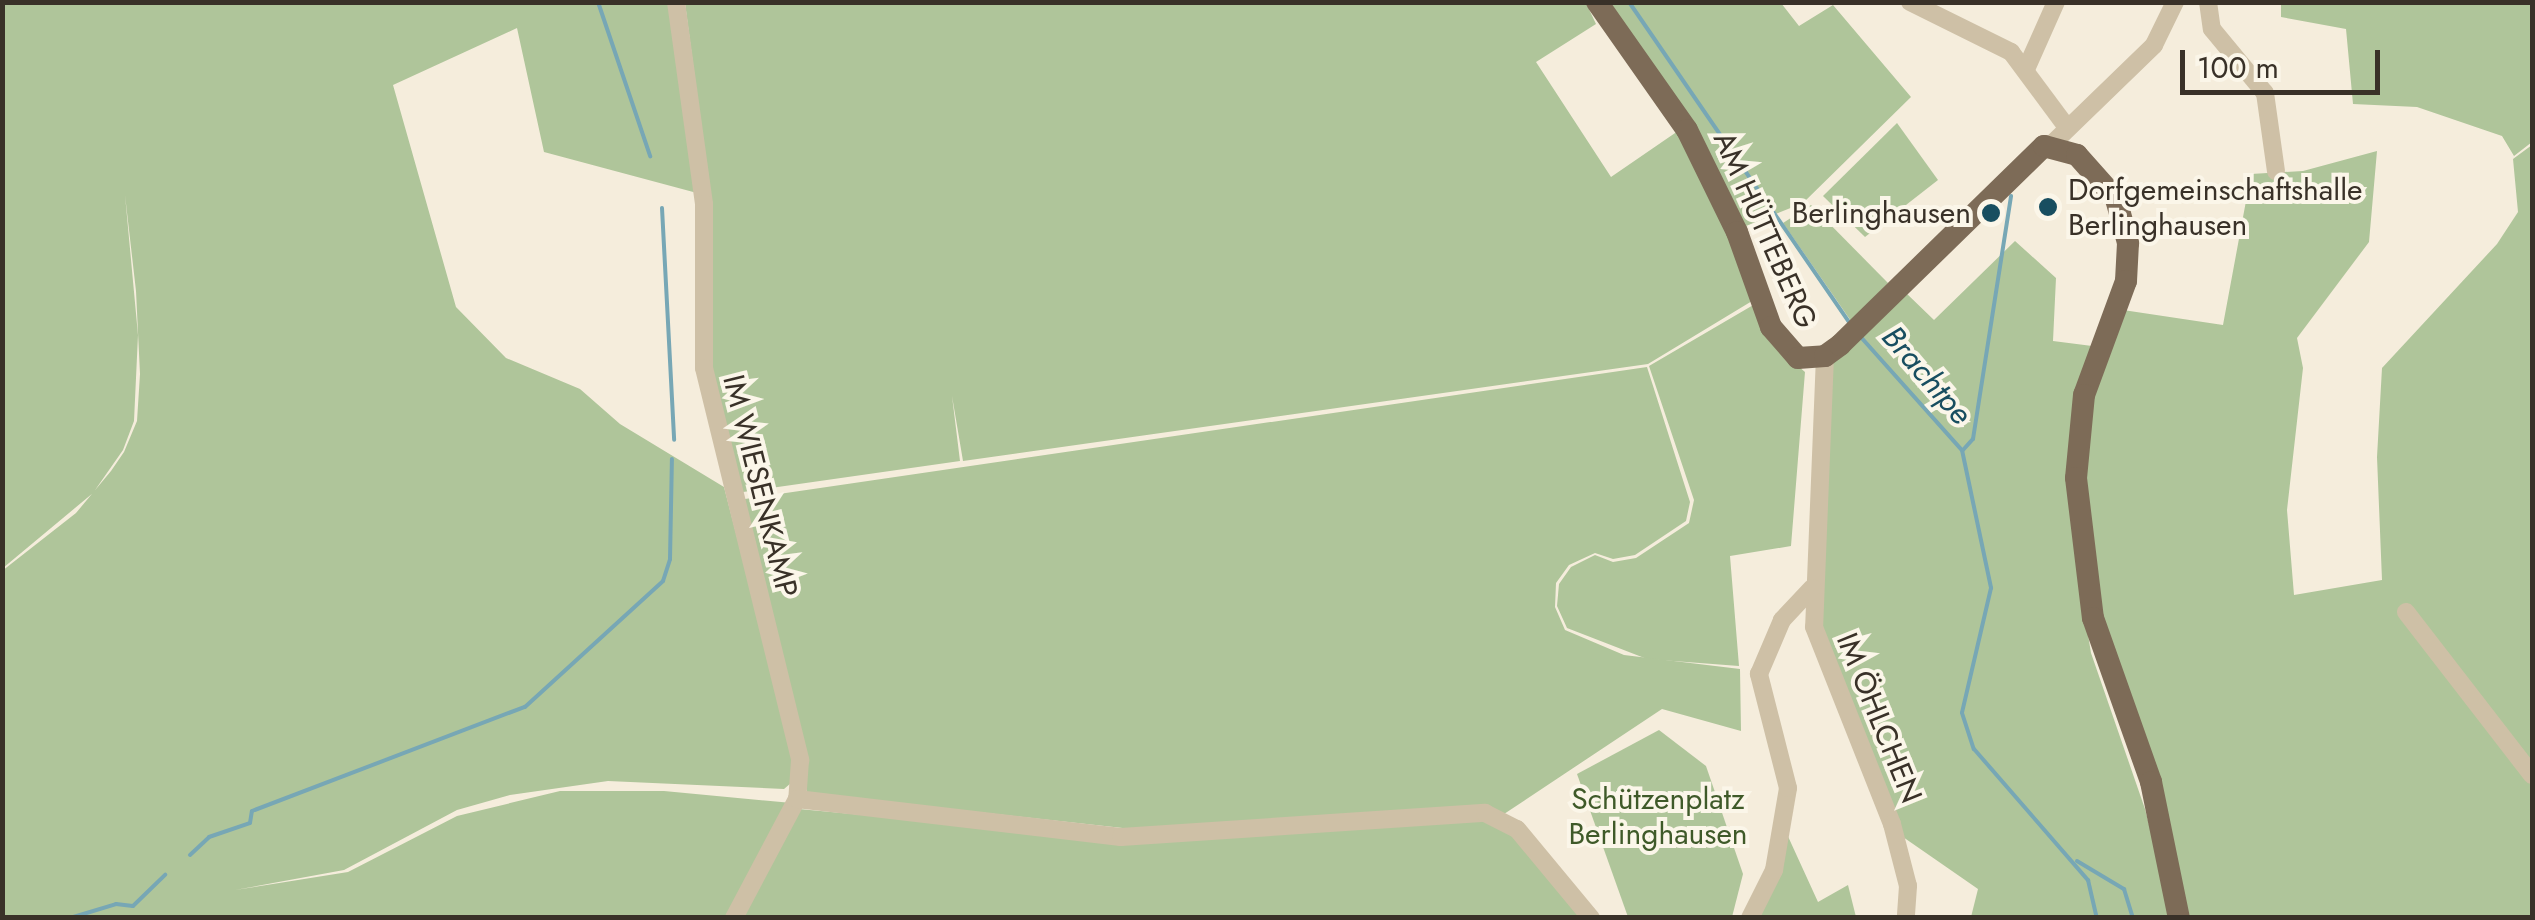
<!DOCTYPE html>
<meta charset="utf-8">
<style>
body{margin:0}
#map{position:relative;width:2535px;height:920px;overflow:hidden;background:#f5eddc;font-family:Jost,sans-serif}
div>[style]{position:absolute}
.green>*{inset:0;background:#afc59a}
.stream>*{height:4px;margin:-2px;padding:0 2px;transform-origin:2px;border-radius:2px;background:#77a7b5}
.minor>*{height:18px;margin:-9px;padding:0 9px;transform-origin:9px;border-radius:9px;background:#cec0a6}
.major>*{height:22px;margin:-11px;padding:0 11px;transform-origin:11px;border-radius:11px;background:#7d6b57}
.dots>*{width:28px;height:28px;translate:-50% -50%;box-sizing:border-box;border:5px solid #fbf6e9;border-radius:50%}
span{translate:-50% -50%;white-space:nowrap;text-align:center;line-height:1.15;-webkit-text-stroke:8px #fbf6e9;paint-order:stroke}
.poi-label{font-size:30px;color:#393128}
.left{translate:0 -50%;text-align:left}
.right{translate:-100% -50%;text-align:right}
.street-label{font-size:30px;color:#393128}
.park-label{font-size:30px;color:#3f5a29}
.water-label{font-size:32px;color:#184e60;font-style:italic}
.frame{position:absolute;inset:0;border:5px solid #393128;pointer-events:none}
.scale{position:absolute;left:2180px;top:50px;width:200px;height:45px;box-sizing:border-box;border:5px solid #393128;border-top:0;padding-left:12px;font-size:30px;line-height:35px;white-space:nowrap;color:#393128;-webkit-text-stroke:8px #fbf6e9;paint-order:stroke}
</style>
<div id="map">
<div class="green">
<i style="clip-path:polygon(3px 3px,671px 3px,697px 193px,544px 152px,517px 28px,393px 85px,456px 307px,506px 358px,580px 389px,620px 424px,724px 487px,795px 761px,791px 783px,784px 789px,608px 781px,510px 795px,457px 810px,344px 870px,235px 890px,348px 872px,457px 816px,560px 791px,664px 791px,792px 803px,728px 917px,3px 917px,2px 571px,76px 513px,111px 471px,124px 452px,137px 421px,140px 374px,136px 291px,125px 195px,138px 335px,134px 421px,123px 450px,93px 493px,3px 568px)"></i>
<i style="clip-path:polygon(685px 3px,1586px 3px,1596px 24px,1536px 62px,1611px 177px,1678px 131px,1757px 298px,1648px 364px,963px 461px,952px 396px,960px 461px,736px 493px,708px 369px,704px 148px)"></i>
<i style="clip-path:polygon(1605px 3px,1781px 3px,1799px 26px,1833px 5px,1911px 97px,1803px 203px,1741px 228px)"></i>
<i style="clip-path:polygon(2281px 3px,2532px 3px,2532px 142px,2514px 156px,2502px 136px,2417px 107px,2353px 104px,2346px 29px,2281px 17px)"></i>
<i style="clip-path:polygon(1897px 123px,1938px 180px,1865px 237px,1823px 196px)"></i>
<i style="clip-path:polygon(2532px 145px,2532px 917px,2184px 917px,2109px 651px,2079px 466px,2088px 388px,2123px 310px,2223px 325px,2251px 174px,2303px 171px,2377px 151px,2369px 242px,2297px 338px,2303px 368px,2287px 510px,2294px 595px,2382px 580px,2377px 457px,2382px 368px,2497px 244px,2518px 212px,2513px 159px)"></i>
<i style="clip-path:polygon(1811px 205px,1888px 283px,1851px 321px,1783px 223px)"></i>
<i style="clip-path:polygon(2015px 241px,2056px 278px,2053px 341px,2100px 347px,2076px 562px,2091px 653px,2145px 809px,2173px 917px,1971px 917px,1978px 889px,1903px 837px,1821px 626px,1831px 360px,1905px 292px,1934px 320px)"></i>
<i style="clip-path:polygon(1755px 304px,1769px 341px,1805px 372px,1791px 546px,1730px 556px,1739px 666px,1647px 659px,1567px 628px,1557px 606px,1559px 584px,1571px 567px,1595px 555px,1613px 562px,1636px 558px,1689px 523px,1694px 500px,1649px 366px)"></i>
<i style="clip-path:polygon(1647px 367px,1690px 502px,1686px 521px,1635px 555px,1613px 559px,1595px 553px,1569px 565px,1556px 583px,1555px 607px,1565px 630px,1624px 655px,1740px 669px,1741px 731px,1662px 709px,1501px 816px,1186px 835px,807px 793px,803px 744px,738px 500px)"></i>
<i style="clip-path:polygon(1659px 730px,1706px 766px,1743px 874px,1732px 917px,1628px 917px,1577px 774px)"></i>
<i style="clip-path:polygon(799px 809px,1120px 839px,1485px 816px,1501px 822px,1587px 918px,741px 918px)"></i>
<i style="clip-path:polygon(1786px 832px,1818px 902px,1848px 885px,1856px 917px,1757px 918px)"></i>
</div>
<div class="stream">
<i style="left:598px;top:2px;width:163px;rotate:71.3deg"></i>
<i style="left:1629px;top:2px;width:390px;rotate:55.5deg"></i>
<i style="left:662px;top:208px;width:232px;rotate:87deg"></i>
<i style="left:1859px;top:335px;width:154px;rotate:48.2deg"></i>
<i style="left:1962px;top:450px;width:141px;rotate:78.1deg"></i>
<i style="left:1991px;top:588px;width:128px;rotate:103.1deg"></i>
<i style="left:1962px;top:713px;width:38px;rotate:72deg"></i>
<i style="left:1974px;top:749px;width:174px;rotate:49deg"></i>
<i style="left:2088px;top:880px;width:39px;rotate:77deg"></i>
<i style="left:1963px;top:450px;width:15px;rotate:-48deg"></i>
<i style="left:1973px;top:439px;width:246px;rotate:-81.1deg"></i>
<i style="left:190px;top:855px;width:26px;rotate:-43deg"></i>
<i style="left:209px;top:837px;width:43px;rotate:-18.9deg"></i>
<i style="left:250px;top:823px;width:12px;rotate:-81deg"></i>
<i style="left:252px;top:811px;width:292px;rotate:-20.9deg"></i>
<i style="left:525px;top:707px;width:187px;rotate:-42.4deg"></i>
<i style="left:663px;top:581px;width:23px;rotate:-72deg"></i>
<i style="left:670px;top:559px;width:100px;rotate:-88.9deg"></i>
<i style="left:2077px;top:861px;width:55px;rotate:30.8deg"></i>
<i style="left:2124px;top:889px;width:30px;rotate:73deg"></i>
<i style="left:70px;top:918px;width:48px;rotate:-16.9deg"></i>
<i style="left:116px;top:904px;width:17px;rotate:7deg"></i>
<i style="left:133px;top:906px;width:45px;rotate:-44.1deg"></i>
</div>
<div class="minor">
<i style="left:676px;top:2px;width:204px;rotate:82.1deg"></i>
<i style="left:704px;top:204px;width:164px;rotate:90deg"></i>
<i style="left:704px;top:368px;width:404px;rotate:76.2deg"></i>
<i style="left:800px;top:760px;width:39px;rotate:94deg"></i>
<i style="left:797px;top:799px;width:135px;rotate:117.9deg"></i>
<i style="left:1910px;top:2px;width:113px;rotate:26.3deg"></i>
<i style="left:2011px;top:52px;width:92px;rotate:53.4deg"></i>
<i style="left:2208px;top:2px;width:27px;rotate:82deg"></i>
<i style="left:2212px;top:29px;width:83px;rotate:50.4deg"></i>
<i style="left:2265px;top:93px;width:79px;rotate:82deg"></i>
<i style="left:2027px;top:67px;width:71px;rotate:-66deg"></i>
<i style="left:2052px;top:144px;width:142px;rotate:-44.1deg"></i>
<i style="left:2154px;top:45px;width:48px;rotate:-64deg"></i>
<i style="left:1825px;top:356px;width:271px;rotate:92.3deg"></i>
<i style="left:1814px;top:627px;width:212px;rotate:68.4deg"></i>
<i style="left:1892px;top:824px;width:64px;rotate:75.5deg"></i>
<i style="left:1908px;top:886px;width:32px;rotate:94deg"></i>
<i style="left:2406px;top:612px;width:206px;rotate:52.3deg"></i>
<i style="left:797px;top:799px;width:326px;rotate:6.7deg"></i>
<i style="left:1121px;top:837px;width:365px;rotate:-3.8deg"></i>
<i style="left:1485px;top:813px;width:36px;rotate:27deg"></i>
<i style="left:1517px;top:829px;width:116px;rotate:50.3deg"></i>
<i style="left:1750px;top:918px;width:54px;rotate:-63.4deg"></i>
<i style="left:1774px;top:870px;width:83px;rotate:-80.3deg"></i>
<i style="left:1788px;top:788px;width:118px;rotate:-104.3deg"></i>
<i style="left:1759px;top:674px;width:59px;rotate:-66.9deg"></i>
<i style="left:1782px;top:620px;width:44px;rotate:-46.8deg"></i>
</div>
<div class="major">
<i style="left:1597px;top:2px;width:156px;rotate:54.9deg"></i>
<i style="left:1687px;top:130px;width:114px;rotate:63.9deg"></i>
<i style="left:1737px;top:232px;width:101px;rotate:70.3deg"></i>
<i style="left:1771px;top:327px;width:41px;rotate:48.9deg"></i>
<i style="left:1798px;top:358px;width:27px;rotate:-4deg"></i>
<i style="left:1825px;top:356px;width:19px;rotate:-36deg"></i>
<i style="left:1840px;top:345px;width:285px;rotate:-44.3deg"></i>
<i style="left:2044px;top:146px;width:34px;rotate:15deg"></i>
<i style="left:2077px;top:155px;width:59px;rotate:48.4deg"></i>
<i style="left:2116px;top:199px;width:46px;rotate:74.7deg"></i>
<i style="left:2128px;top:243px;width:38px;rotate:93deg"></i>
<i style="left:2126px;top:281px;width:121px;rotate:110.2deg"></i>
<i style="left:2084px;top:395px;width:83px;rotate:95.5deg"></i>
<i style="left:2076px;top:478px;width:141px;rotate:83.1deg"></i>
<i style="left:2093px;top:618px;width:174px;rotate:70.5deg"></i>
<i style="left:2151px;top:782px;width:139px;rotate:78.4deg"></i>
</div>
<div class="dots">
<i style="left:2048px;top:207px;background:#184e60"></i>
<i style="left:1991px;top:213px;background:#184e60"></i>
</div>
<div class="poi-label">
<span class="left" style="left:2068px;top:207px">Dorfgemeinschaftshalle<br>Berlinghausen</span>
<span class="right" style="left:1971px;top:213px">Berlinghausen</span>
</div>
<div class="street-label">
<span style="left:1765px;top:230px;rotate:66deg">AM HÜTTEBERG</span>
<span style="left:760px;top:486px;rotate:76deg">IM WIESENKAMP</span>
<span style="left:1879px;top:718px;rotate:68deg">IM ÖHLCHEN</span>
</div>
<div class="park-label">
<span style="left:1658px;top:816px">Schützenplatz<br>Berlinghausen</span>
</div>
<div class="water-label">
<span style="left:1927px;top:375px;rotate:49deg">Brachtpe</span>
</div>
<div class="frame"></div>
<div class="scale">100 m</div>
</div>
